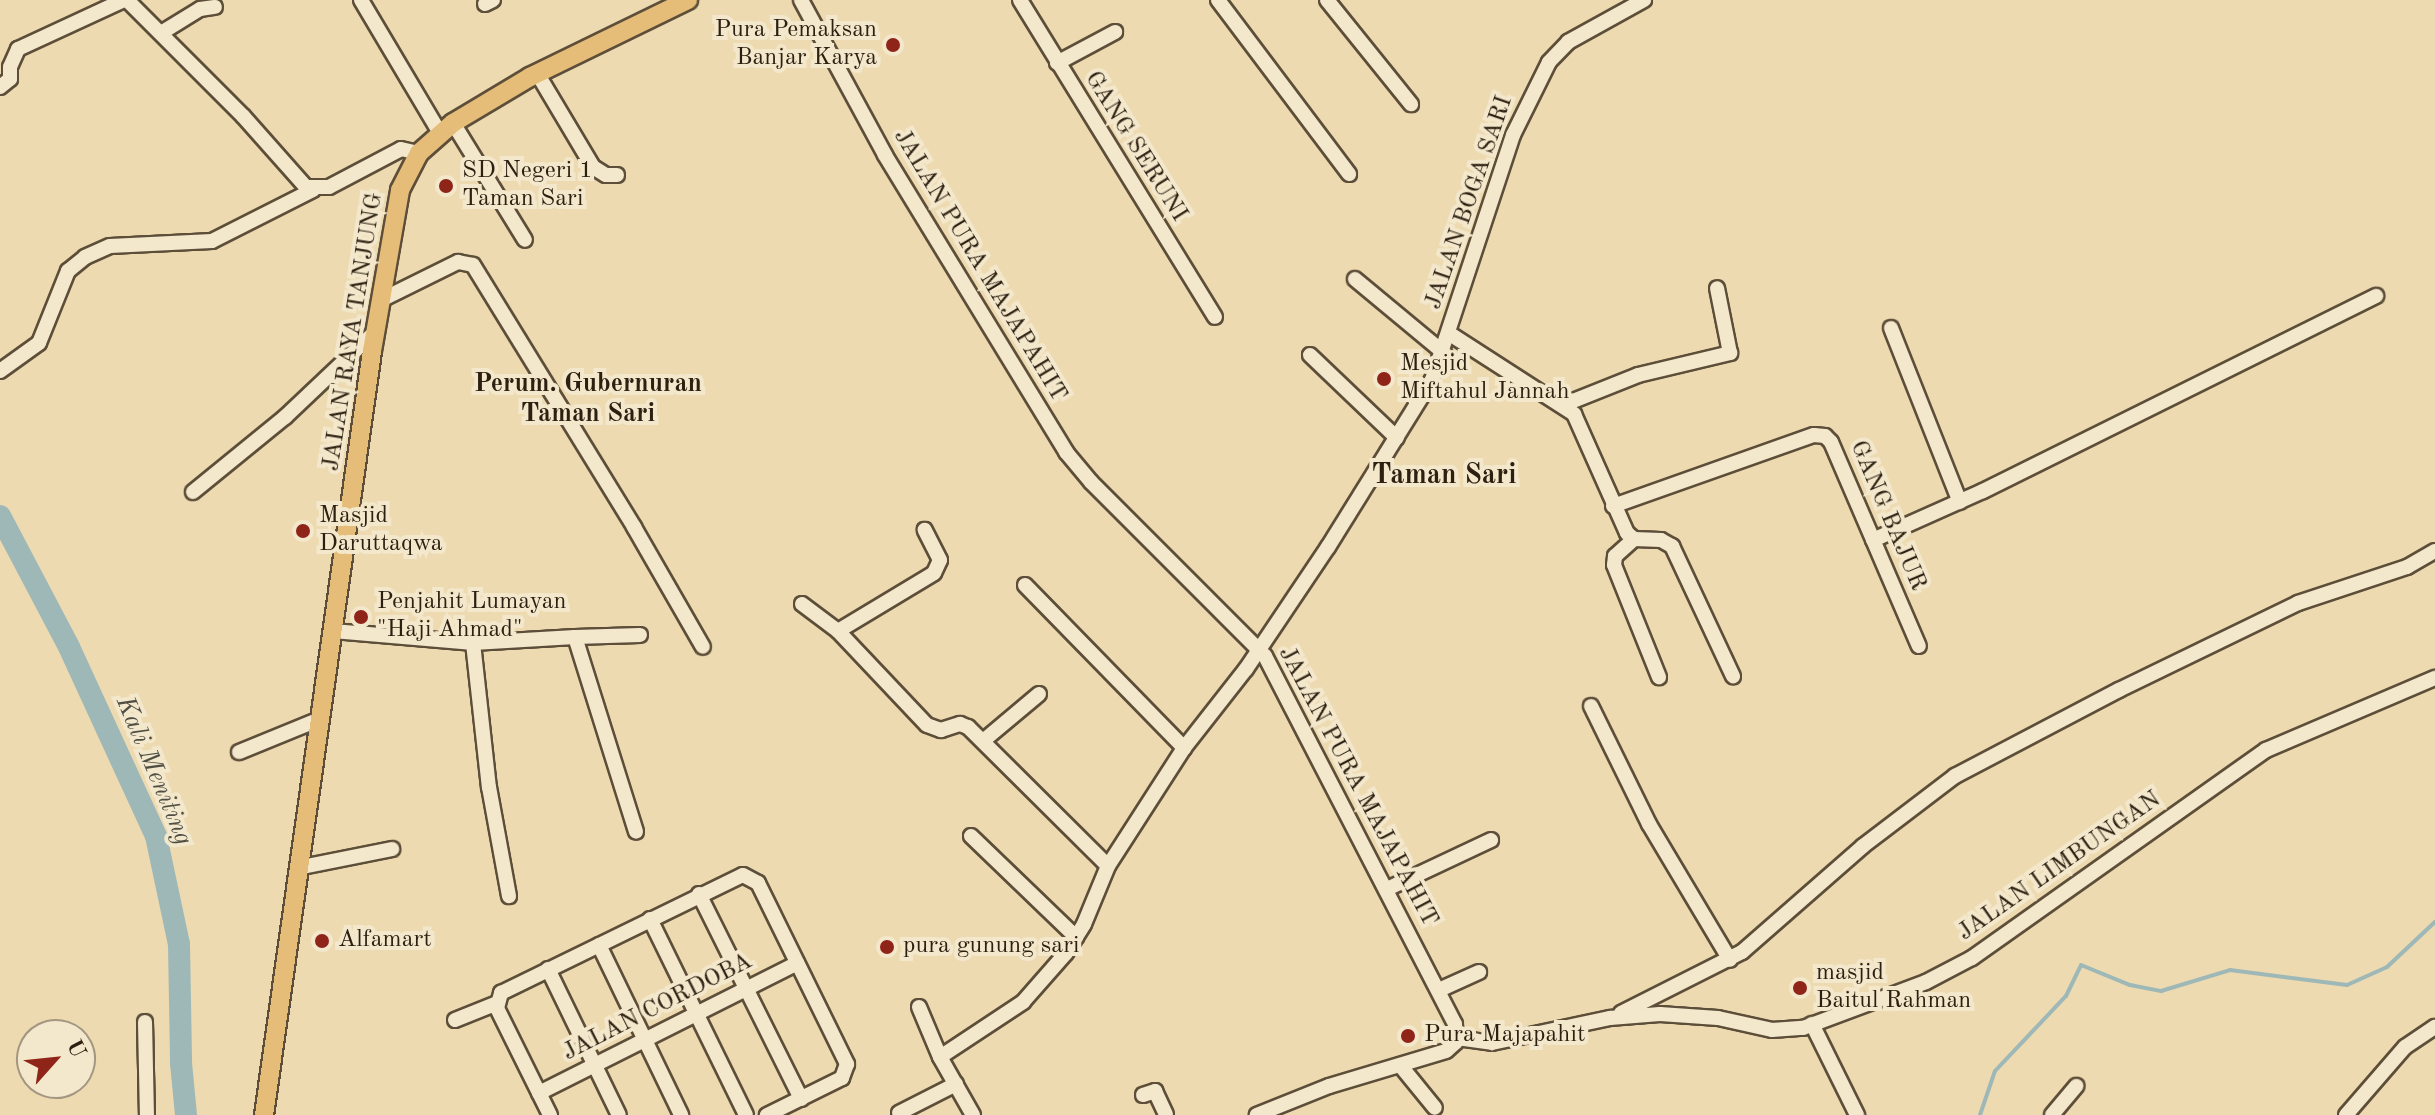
<!DOCTYPE html>
<style>
body{margin:0}
#map{position:relative;width:2435px;height:1115px;overflow:hidden;background:#eddab0;font-family:"Old Standard TT",serif}
div>[style]{position:absolute}
.stream>*{height:4px;margin:-2px;padding:0 2px;transform-origin:2px;border-radius:2px;background:#9eb8b7}
.river>*{height:22px;margin:-11px;padding:0 11px;transform-origin:11px;border-radius:11px;background:#9eb8b7}
.roads{filter:drop-shadow(2px 0 #5d4e39) drop-shadow(-2px 0 #5d4e39) drop-shadow(0 2px #5d4e39) drop-shadow(0 -2px #5d4e39)}
.minor>*{height:14px;margin:-7px;padding:0 7px;transform-origin:7px;border-radius:7px;background:#f3e7cc}
.major>*{height:18px;margin:-9px;padding:0 9px;transform-origin:9px;border-radius:9px;background:#e6bd78}
.dots>*{width:22px;height:22px;translate:-50% -50%;box-sizing:border-box;border:4px solid #f3e7cc;border-radius:50%}
span{translate:-50% -50%;white-space:nowrap;text-align:center;line-height:1.15;-webkit-text-stroke:8px #f3e7cc;paint-order:stroke}
.poi-label{font-size:24px;color:#2d2011}
.right{translate:-100% -50%;text-align:right}
.left{translate:0 -50%;text-align:left}
.street-label{font-size:24px;color:#2d2011}
.neighbourhood-label{font-size:26px;color:#2d2011;font-weight:700}
.water-label{font-size:26px;color:#4f4e43;font-style:italic}
.quarter-label{font-size:28px;color:#2d2011;font-weight:700}
.north{position:absolute;left:16px;top:1019px;width:80px;height:80px;box-sizing:border-box;background:#f3e7cc;border:2px solid #a49781;border-radius:50%;rotate:63deg;font-size:22px;font-weight:700;line-height:32px;text-align:center;color:#2d2011}
.north::after{content:'';display:block;margin:auto;width:28px;height:36px;background:#8f2418;clip-path:polygon(50% 0,100% 100%,50% 72%,0 100%)}
</style>
<div id="map">
<div class="stream">
<i style="left:1980px;top:1115px;width:46px;rotate:-71.2deg"></i>
<i style="left:1995px;top:1071px;width:103px;rotate:-46.6deg"></i>
<i style="left:2066px;top:996px;width:34px;rotate:-64deg"></i>
<i style="left:2081px;top:965px;width:53px;rotate:22.2deg"></i>
<i style="left:2130px;top:985px;width:32px;rotate:11deg"></i>
<i style="left:2161px;top:991px;width:72px;rotate:-16.9deg"></i>
<i style="left:2230px;top:970px;width:118px;rotate:7.3deg"></i>
<i style="left:2347px;top:985px;width:44px;rotate:-24.2deg"></i>
<i style="left:2387px;top:967px;width:66px;rotate:-43.2deg"></i>
</div>
<div class="river">
<i style="left:0;top:516px;width:148px;rotate:62.2deg"></i>
<i style="left:69px;top:647px;width:208px;rotate:65.3deg"></i>
<i style="left:156px;top:836px;width:110px;rotate:78deg"></i>
<i style="left:179px;top:944px;width:119px;rotate:89deg"></i>
<i style="left:181px;top:1063px;width:52px;rotate:84.5deg"></i>
</div>
<div class="roads">
<div class="minor">
<i style="left:127px;top:0;width:164px;rotate:45deg"></i>
<i style="left:243px;top:116px;width:95px;rotate:48.4deg"></i>
<i style="left:306px;top:187px;width:23px"></i>
<i style="left:329px;top:187px;width:81px;rotate:-27.8deg"></i>
<i style="left:401px;top:149px;width:18px;rotate:13deg"></i>
<i style="left:361px;top:0;width:155px;rotate:59.3deg"></i>
<i style="left:801px;top:0;width:176px;rotate:61.5deg"></i>
<i style="left:885px;top:155px;width:348px;rotate:58.6deg"></i>
<i style="left:1066px;top:452px;width:39px;rotate:50deg"></i>
<i style="left:1091px;top:482px;width:246px;rotate:45deg"></i>
<i style="left:1265px;top:656px;width:414px;rotate:62.7deg"></i>
<i style="left:1455px;top:1024px;width:18px;rotate:87deg"></i>
<i style="left:1456px;top:1042px;width:13px;rotate:138deg"></i>
<i style="left:1446px;top:1051px;width:122px;rotate:163.3deg"></i>
<i style="left:1329px;top:1086px;width:78px;rotate:158.1deg"></i>
<i style="left:1020px;top:0;width:372px;rotate:58.4deg"></i>
<i style="left:1218px;top:0;width:218px;rotate:53deg"></i>
<i style="left:1327px;top:0;width:134px;rotate:51.1deg"></i>
<i style="left:485px;top:4px;width:9px;rotate:-27deg"></i>
<i style="left:161px;top:33px;width:46px;rotate:-31.6deg"></i>
<i style="left:200px;top:9px;width:15px;rotate:-8deg"></i>
<i style="left:1057px;top:63px;width:66px;rotate:-28.1deg"></i>
<i style="left:537px;top:73px;width:109px;rotate:59.2deg"></i>
<i style="left:593px;top:167px;width:15px;rotate:32deg"></i>
<i style="left:606px;top:175px;width:11px"></i>
<i style="left:0;top:87px;width:13px;rotate:-39deg"></i>
<i style="left:10px;top:79px;width:12px;rotate:-90deg"></i>
<i style="left:10px;top:67px;width:20px;rotate:-66deg"></i>
<i style="left:18px;top:49px;width:117px;rotate:-24.8deg"></i>
<i style="left:453px;top:123px;width:137px;rotate:58.4deg"></i>
<i style="left:1355px;top:279px;width:116px;rotate:39.7deg"></i>
<i style="left:383px;top:299px;width:84px;rotate:-26.3deg"></i>
<i style="left:458px;top:262px;width:15px;rotate:11deg"></i>
<i style="left:473px;top:265px;width:308px;rotate:58.4deg"></i>
<i style="left:634px;top:527px;width:138px;rotate:60.1deg"></i>
<i style="left:1891px;top:328px;width:187px;rotate:68.4deg"></i>
<i style="left:1450px;top:334px;width:148px;rotate:32.8deg"></i>
<i style="left:1574px;top:414px;width:130px;rotate:66deg"></i>
<i style="left:1627px;top:533px;width:9px;rotate:41deg"></i>
<i style="left:1634px;top:539px;width:27px;rotate:2deg"></i>
<i style="left:1661px;top:540px;width:13px;rotate:29deg"></i>
<i style="left:1672px;top:546px;width:144px;rotate:64.9deg"></i>
<i style="left:1310px;top:355px;width:120px;rotate:43.7deg"></i>
<i style="left:0;top:371px;width:48px;rotate:-35.7deg"></i>
<i style="left:39px;top:343px;width:78px;rotate:-68.1deg"></i>
<i style="left:68px;top:271px;width:22px;rotate:-39deg"></i>
<i style="left:85px;top:257px;width:27px;rotate:-24deg"></i>
<i style="left:110px;top:246px;width:102px;rotate:-2.8deg"></i>
<i style="left:212px;top:241px;width:113px;rotate:-26.8deg"></i>
<i style="left:1563px;top:405px;width:81px;rotate:-21.8deg"></i>
<i style="left:1638px;top:375px;width:95px;rotate:-13.4deg"></i>
<i style="left:1730px;top:353px;width:66px;rotate:-101.3deg"></i>
<i style="left:193px;top:492px;width:119px;rotate:-39.2deg"></i>
<i style="left:285px;top:417px;width:124px;rotate:-43.4deg"></i>
<i style="left:1613px;top:506px;width:213px;rotate:-19.5deg"></i>
<i style="left:1814px;top:435px;width:11px;rotate:5deg"></i>
<i style="left:1825px;top:436px;width:8px;rotate:45deg"></i>
<i style="left:1831px;top:442px;width:222px;rotate:66.7deg"></i>
<i style="left:1634px;top:539px;width:25px;rotate:138deg"></i>
<i style="left:1615px;top:556px;width:9px;rotate:96deg"></i>
<i style="left:1614px;top:565px;width:121px;rotate:68.1deg"></i>
<i style="left:1873px;top:540px;width:120px;rotate:-24deg"></i>
<i style="left:1983px;top:491px;width:439px;rotate:-26.4deg"></i>
<i style="left:1025px;top:585px;width:228px;rotate:45.7deg"></i>
<i style="left:802px;top:604px;width:45px;rotate:36.9deg"></i>
<i style="left:838px;top:631px;width:129px;rotate:46.6deg"></i>
<i style="left:927px;top:725px;width:15px;rotate:20deg"></i>
<i style="left:941px;top:730px;width:20px;rotate:-18deg"></i>
<i style="left:960px;top:724px;width:9px;rotate:21deg"></i>
<i style="left:968px;top:727px;width:197px;rotate:44.8deg"></i>
<i style="left:333px;top:631px;width:141px;rotate:4.9deg"></i>
<i style="left:473px;top:643px;width:102px;rotate:-3.4deg"></i>
<i style="left:575px;top:637px;width:204px;rotate:72.6deg"></i>
<i style="left:838px;top:631px;width:112px;rotate:-31.1deg"></i>
<i style="left:934px;top:573px;width:14px;rotate:-65deg"></i>
<i style="left:940px;top:560px;width:34px;rotate:-117deg"></i>
<i style="left:575px;top:637px;width:65px;rotate:-1.8deg"></i>
<i style="left:473px;top:643px;width:145px;rotate:83.7deg"></i>
<i style="left:489px;top:787px;width:111px;rotate:79.6deg"></i>
<i style="left:1591px;top:706px;width:131px;rotate:63.8deg"></i>
<i style="left:1649px;top:824px;width:158px;rotate:59.2deg"></i>
<i style="left:983px;top:741px;width:73px;rotate:-40deg"></i>
<i style="left:239px;top:752px;width:87px;rotate:-22.2deg"></i>
<i style="left:971px;top:836px;width:146px;rotate:43.9deg"></i>
<i style="left:302px;top:867px;width:92px;rotate:-11.3deg"></i>
<i style="left:1387px;top:889px;width:115px;rotate:-25.2deg"></i>
<i style="left:699px;top:894px;width:229px;rotate:63.5deg"></i>
<i style="left:650px;top:919px;width:218px;rotate:63.9deg"></i>
<i style="left:599px;top:945px;width:189px;rotate:64.2deg"></i>
<i style="left:548px;top:969px;width:162px;rotate:64.1deg"></i>
<i style="left:1439px;top:990px;width:44px;rotate:-24.2deg"></i>
<i style="left:919px;top:1007px;width:54px;rotate:67.2deg"></i>
<i style="left:940px;top:1057px;width:67px;rotate:60.4deg"></i>
<i style="left:1621px;top:1013px;width:136px;rotate:-26.8deg"></i>
<i style="left:1742px;top:952px;width:161px;rotate:-41.2deg"></i>
<i style="left:1863px;top:846px;width:116px;rotate:-37.3deg"></i>
<i style="left:1955px;top:776px;width:185px;rotate:-27.7deg"></i>
<i style="left:2119px;top:690px;width:199px;rotate:-25.9deg"></i>
<i style="left:2298px;top:603px;width:115px;rotate:-18.3deg"></i>
<i style="left:2407px;top:567px;width:32px;rotate:-30deg"></i>
<i style="left:455px;top:1020px;width:45px;rotate:-22deg"></i>
<i style="left:145px;top:1022px;width:93px;rotate:88.8deg"></i>
<i style="left:1812px;top:1024px;width:102px;rotate:63.7deg"></i>
<i style="left:1457px;top:1038px;width:35px;rotate:8deg"></i>
<i style="left:1492px;top:1043px;width:121px;rotate:-12deg"></i>
<i style="left:1610px;top:1018px;width:50px;rotate:-4.6deg"></i>
<i style="left:1660px;top:1014px;width:58px;rotate:3.9deg"></i>
<i style="left:1718px;top:1018px;width:55px;rotate:12.5deg"></i>
<i style="left:1772px;top:1030px;width:31px;rotate:-4deg"></i>
<i style="left:1803px;top:1028px;width:131px;rotate:-20.5deg"></i>
<i style="left:1926px;top:982px;width:52px;rotate:-27.6deg"></i>
<i style="left:1972px;top:958px;width:360px;rotate:-35.3deg"></i>
<i style="left:2266px;top:750px;width:184px;rotate:-23.1deg"></i>
<i style="left:940px;top:1057px;width:100px;rotate:-33.5deg"></i>
<i style="left:1023px;top:1002px;width:65px;rotate:-48.7deg"></i>
<i style="left:1066px;top:953px;width:34px;rotate:-58deg"></i>
<i style="left:1084px;top:924px;width:63px;rotate:-67.5deg"></i>
<i style="left:1108px;top:866px;width:140px;rotate:-57.2deg"></i>
<i style="left:1184px;top:748px;width:100px;rotate:-51.9deg"></i>
<i style="left:1246px;top:669px;width:147px;rotate:-56.1deg"></i>
<i style="left:1328px;top:547px;width:197px;rotate:-58.1deg"></i>
<i style="left:1432px;top:380px;width:258px;rotate:-71.7deg"></i>
<i style="left:1513px;top:135px;width:81px;rotate:-63.7deg"></i>
<i style="left:1549px;top:62px;width:28px;rotate:-46deg"></i>
<i style="left:1568px;top:42px;width:87px;rotate:-28.9deg"></i>
<i style="left:1400px;top:1065px;width:55px;rotate:50.9deg"></i>
<i style="left:539px;top:1093px;width:289px;rotate:-26.7deg"></i>
<i style="left:1143px;top:1095px;width:13px;rotate:-18deg"></i>
<i style="left:1155px;top:1091px;width:26px;rotate:65deg"></i>
<i style="left:899px;top:1113px;width:64px;rotate:-27deg"></i>
<i style="left:550px;top:1115px;width:119px;rotate:-116.4deg"></i>
<i style="left:497px;top:1008px;width:16px;rotate:-75deg"></i>
<i style="left:501px;top:993px;width:269px;rotate:-26deg"></i>
<i style="left:743px;top:875px;width:17px;rotate:28deg"></i>
<i style="left:758px;top:883px;width:202px;rotate:63.8deg"></i>
<i style="left:847px;top:1064px;width:15px;rotate:110deg"></i>
<i style="left:842px;top:1078px;width:84px;rotate:153.7deg"></i>
<i style="left:2052px;top:1115px;width:38px;rotate:-50deg"></i>
<i style="left:2346px;top:1115px;width:90px;rotate:-49.1deg"></i>
<i style="left:2405px;top:1047px;width:36px;rotate:-34deg"></i>
</div>
<div class="major">
<i style="left:264px;top:1115px;width:772px;rotate:-81.95deg"></i>
<i style="left:372px;top:351px;width:163px;rotate:-80.1deg"></i>
<i style="left:400px;top:190px;width:42px;rotate:-62.8deg"></i>
<i style="left:419px;top:153px;width:45px;rotate:-41.4deg"></i>
<i style="left:453px;top:123px;width:90px;rotate:-30.9deg"></i>
<i style="left:530px;top:77px;width:176px;rotate:-26deg"></i>
</div>
</div>
<div class="dots">
<i style="left:893px;top:45px;background:#8f2418"></i>
<i style="left:446px;top:186px;background:#8f2418"></i>
<i style="left:1384px;top:379px;background:#8f2418"></i>
<i style="left:303px;top:531px;background:#8f2418"></i>
<i style="left:361px;top:617px;background:#8f2418"></i>
<i style="left:322px;top:941px;background:#8f2418"></i>
<i style="left:887px;top:947px;background:#8f2418"></i>
<i style="left:1800px;top:988px;background:#8f2418"></i>
<i style="left:1408px;top:1036px;background:#8f2418"></i>
</div>
<div class="poi-label">
<span class="right" style="left:877px;top:45px">Pura Pemaksan<br>Banjar Karya</span>
<span class="left" style="left:462px;top:186px">SD Negeri 1<br>Taman Sari</span>
<span class="left" style="left:1400px;top:379px">Mesjid<br>Miftahul Jannah</span>
<span class="left" style="left:319px;top:531px">Masjid<br>Daruttaqwa</span>
<span class="left" style="left:377px;top:617px">Penjahit Lumayan<br>"Haji Ahmad"</span>
<span class="left" style="left:338px;top:941px">Alfamart</span>
<span class="left" style="left:903px;top:947px">pura gunung sari</span>
<span class="left" style="left:1816px;top:988px">masjid<br>Baitul Rahman</span>
<span class="left" style="left:1424px;top:1036px">Pura Majapahit</span>
</div>
<div class="street-label">
<span style="left:1135px;top:147px;rotate:58deg">GANG SERUNI</span>
<span style="left:1470px;top:203px;rotate:-71deg">JALAN BOGA SARI</span>
<span style="left:979px;top:266px;rotate:59deg">JALAN PURA MAJAPAHIT</span>
<span style="left:354px;top:332px;rotate:-81deg">JALAN RAYA TANJUNG</span>
<span style="left:1887px;top:516px;rotate:67deg">GANG BAJUR</span>
<span style="left:1357px;top:787px;rotate:62deg">JALAN PURA MAJAPAHIT</span>
<span style="left:2060px;top:867px;rotate:-35deg">JALAN LIMBUNGAN</span>
<span style="left:658px;top:1008px;rotate:-27deg">JALAN CORDOBA</span>
</div>
<div class="neighbourhood-label">
<span style="left:588px;top:400px">Perum. Gubernuran<br>Taman Sari</span>
</div>
<div class="water-label">
<span style="left:153px;top:771px;rotate:67deg">Kali Meniting</span>
</div>
<div class="quarter-label">
<span style="left:1444px;top:476px">Taman Sari</span>
</div>
<div class="north">U</div>
</div>
